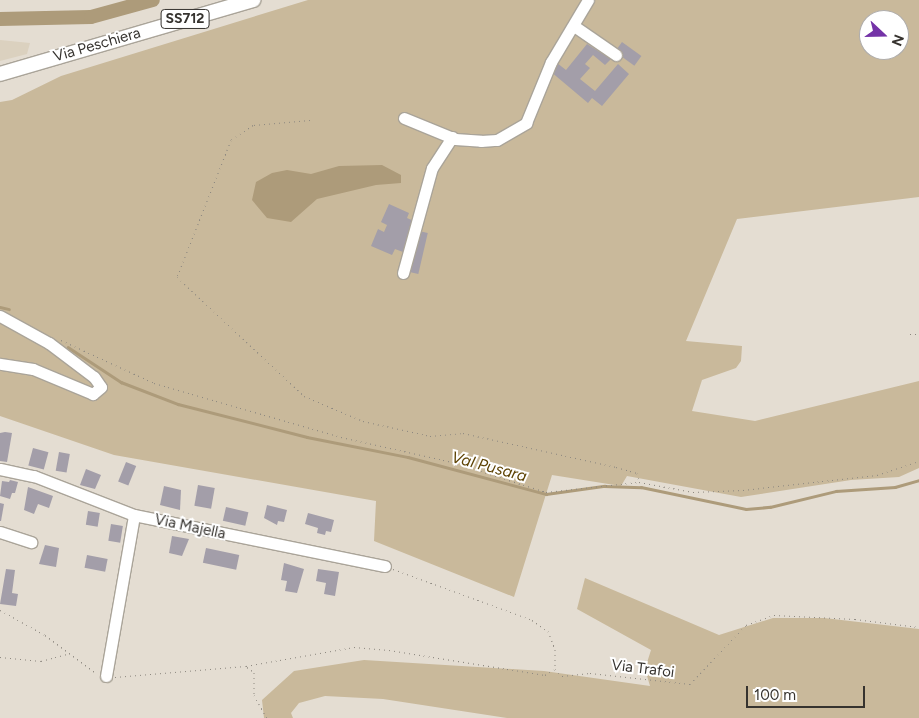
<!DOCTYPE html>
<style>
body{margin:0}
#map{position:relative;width:919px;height:718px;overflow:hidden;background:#e4ddd2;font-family:Figtree,sans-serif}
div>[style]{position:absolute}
.built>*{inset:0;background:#dbd1bf}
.green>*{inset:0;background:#c9b99b}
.water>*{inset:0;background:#ad9b7a}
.stream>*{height:2.5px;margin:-1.25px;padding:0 1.25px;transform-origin:1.25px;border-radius:1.25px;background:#ad9b7a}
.river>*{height:14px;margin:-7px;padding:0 7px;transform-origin:7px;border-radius:7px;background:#ad9b7a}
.building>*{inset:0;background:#a39ea9;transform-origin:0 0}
.path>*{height:1px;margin-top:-0.5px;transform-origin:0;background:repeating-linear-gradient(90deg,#8c877f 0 1px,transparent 0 5px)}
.roads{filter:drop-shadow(1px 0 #aaa499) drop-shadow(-1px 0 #aaa499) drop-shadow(0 1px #aaa499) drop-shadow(0 -1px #aaa499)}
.minor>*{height:11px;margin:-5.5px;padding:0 5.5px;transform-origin:5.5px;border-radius:5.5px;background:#fff}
.major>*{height:14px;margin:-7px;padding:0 7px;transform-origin:7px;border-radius:7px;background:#fff}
span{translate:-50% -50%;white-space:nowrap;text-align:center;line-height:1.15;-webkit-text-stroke:4px #fff;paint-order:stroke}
.shield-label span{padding:1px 4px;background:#fff;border:1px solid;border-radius:4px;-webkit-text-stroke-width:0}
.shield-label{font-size:14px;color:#36332f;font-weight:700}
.street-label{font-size:15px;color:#36332f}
.water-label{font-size:16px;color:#5d4203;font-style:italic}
.north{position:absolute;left:859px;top:10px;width:50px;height:50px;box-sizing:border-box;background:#fff;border:1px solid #afadac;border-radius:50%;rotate:111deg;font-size:14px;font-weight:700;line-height:20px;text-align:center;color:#36332f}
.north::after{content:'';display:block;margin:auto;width:18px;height:22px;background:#7433a7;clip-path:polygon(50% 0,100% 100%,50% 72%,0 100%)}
.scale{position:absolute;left:746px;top:686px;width:119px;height:22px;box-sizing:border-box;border:2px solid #36332f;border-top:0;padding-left:6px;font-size:15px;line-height:18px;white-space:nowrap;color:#36332f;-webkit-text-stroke:4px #fff;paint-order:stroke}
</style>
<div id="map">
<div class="built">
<i style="clip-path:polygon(0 40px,30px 43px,27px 54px,0 61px)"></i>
</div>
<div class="green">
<i style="clip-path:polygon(evenodd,308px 0,919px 0,919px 197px,737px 219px,686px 341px,742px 346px,741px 361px,736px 368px,702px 380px,692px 411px,755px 421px,919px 381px,919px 468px,899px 477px,851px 480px,741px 497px,627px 476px,621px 486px,552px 475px,514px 597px,374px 541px,376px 501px,114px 455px,0 416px,0 102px,12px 100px,61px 76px,308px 0,869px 20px,899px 20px,899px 50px,869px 50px,869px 20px)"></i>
<i style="clip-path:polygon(585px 578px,719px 635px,773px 618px,824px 618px,919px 629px,919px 718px,507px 718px,383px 699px,325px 696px,299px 703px,291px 713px,293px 718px,264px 718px,262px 700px,294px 671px,364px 660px,544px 671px,650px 686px,645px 669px,651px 650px,577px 609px)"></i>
</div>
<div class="water">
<i style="clip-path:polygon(382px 165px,401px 175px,401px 183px,376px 185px,317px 199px,291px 222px,267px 218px,252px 200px,256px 182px,272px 173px,287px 170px,311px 174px,339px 166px)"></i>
</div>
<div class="stream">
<i style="left:0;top:307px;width:9px;rotate:13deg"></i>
<i style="left:68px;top:347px;width:64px;rotate:33.4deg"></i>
<i style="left:121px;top:382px;width:61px;rotate:21.1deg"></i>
<i style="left:178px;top:404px;width:133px;rotate:14.3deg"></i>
<i style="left:307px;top:437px;width:103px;rotate:11.2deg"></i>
<i style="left:408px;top:457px;width:143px;rotate:15deg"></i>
<i style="left:546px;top:494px;width:59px;rotate:-7.9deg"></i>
<i style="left:604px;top:486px;width:37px;rotate:2deg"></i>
<i style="left:641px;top:487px;width:107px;rotate:11.8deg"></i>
<i style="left:746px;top:509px;width:24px;rotate:-5deg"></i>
<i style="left:770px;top:507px;width:68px;rotate:-13.6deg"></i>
<i style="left:836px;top:491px;width:59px;rotate:-3.9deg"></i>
<i style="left:895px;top:487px;width:25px;rotate:-16deg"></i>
</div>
<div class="river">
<i style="left:0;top:19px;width:91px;rotate:-1.3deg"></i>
<i style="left:91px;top:17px;width:64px;rotate:-15.3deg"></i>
</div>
<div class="building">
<i style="left:622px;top:42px;width:24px;height:12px;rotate:36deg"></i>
<i style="clip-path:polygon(587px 44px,611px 59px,605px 65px,593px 55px,585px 64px,590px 68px,580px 79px,595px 91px,618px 64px,629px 74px,602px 106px,592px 98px,588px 103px,550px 71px,557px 63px,566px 70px)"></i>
<i style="clip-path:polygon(389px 204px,409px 213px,407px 218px,416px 222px,403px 252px,395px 249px,392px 255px,371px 246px,378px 229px,384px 232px,387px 225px,381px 222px)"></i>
<i style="left:419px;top:231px;width:9px;height:42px;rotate:13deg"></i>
<i style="clip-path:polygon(5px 432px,12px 433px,7px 462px,0 461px,0 433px)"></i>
<i style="left:33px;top:448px;width:16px;height:18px;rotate:15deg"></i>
<i style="left:59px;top:452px;width:11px;height:19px;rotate:10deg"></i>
<i style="left:126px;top:462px;width:11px;height:21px;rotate:22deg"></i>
<i style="clip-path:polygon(86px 469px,101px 475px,95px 489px,80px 485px)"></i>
<i style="clip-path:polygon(10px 480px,18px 482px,15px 493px,12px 493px,10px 499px,0 496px,2px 481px,9px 482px)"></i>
<i style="left:198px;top:485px;width:17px;height:21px;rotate:10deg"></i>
<i style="clip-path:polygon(164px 486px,181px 490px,180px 510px,160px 505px)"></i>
<i style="clip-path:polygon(28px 487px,53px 496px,49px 508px,38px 504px,34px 514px,24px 510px)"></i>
<i style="clip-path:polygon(0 503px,4px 504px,1px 521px,0 521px)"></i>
<i style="clip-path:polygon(267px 505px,287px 510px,284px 522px,278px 521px,277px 525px,264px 518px)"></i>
<i style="left:226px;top:507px;width:23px;height:14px;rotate:13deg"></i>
<i style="left:88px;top:511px;width:12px;height:14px;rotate:9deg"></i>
<i style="clip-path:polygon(308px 513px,334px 520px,331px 532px,326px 531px,325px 535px,317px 533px,318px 528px,305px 524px)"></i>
<i style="left:111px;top:524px;width:12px;height:17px;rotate:9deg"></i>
<i style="clip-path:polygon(172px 536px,189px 539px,182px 556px,169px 553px)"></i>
<i style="clip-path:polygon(45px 545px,59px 548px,56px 567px,39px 564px)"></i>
<i style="left:206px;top:548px;width:34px;height:15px;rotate:12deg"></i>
<i style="left:87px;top:555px;width:21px;height:13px;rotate:11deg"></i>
<i style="clip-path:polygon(284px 563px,304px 569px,297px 593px,285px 591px,287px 581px,281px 580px)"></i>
<i style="clip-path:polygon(6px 569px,15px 570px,12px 593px,18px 594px,16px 606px,0 604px)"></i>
<i style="clip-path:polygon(318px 569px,339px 572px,335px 596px,324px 594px,326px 583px,316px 581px)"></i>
</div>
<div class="path">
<i style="left:310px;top:120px;width:57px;rotate:175deg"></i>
<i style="left:253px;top:125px;width:27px;rotate:146deg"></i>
<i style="left:231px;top:140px;width:147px;rotate:111.5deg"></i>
<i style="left:177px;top:277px;width:174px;rotate:43.1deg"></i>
<i style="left:304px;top:396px;width:64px;rotate:23deg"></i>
<i style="left:363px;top:421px;width:69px;rotate:12.6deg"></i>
<i style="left:430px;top:436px;width:33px;rotate:-5deg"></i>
<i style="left:463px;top:433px;width:157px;rotate:12.5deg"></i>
<i style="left:616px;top:467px;width:22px;rotate:16deg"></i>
<i style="left:637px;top:473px;width:9px;rotate:77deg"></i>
<i style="left:639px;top:482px;width:55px;rotate:10.5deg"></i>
<i style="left:693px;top:492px;width:50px;rotate:-2.3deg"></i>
<i style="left:743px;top:490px;width:135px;rotate:-6.4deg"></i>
<i style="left:877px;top:475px;width:44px;rotate:-18.4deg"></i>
<i style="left:910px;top:334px;width:9px"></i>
<i style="left:61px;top:340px;width:102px;rotate:24.8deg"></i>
<i style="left:154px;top:383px;width:195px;rotate:16.1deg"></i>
<i style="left:341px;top:437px;width:114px;rotate:12.7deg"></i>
<i style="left:452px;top:462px;width:99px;rotate:17.7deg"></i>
<i style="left:546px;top:492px;width:93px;rotate:-6.2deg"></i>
<i style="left:393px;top:569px;width:148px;rotate:20.1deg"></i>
<i style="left:532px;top:620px;width:19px;rotate:35deg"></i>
<i style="left:548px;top:631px;width:19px;rotate:69deg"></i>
<i style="left:555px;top:649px;width:20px;rotate:90deg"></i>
<i style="left:555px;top:669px;width:10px;rotate:45deg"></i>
<i style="left:562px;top:676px;width:28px;rotate:-6deg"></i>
<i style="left:590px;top:673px;width:101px;rotate:6.3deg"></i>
<i style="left:690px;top:684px;width:81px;rotate:-46.5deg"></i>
<i style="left:746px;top:625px;width:30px;rotate:-20deg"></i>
<i style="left:774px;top:615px;width:81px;rotate:2.8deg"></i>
<i style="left:855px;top:619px;width:64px;rotate:7.1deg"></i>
<i style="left:0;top:610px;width:51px;rotate:29.1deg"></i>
<i style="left:45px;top:635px;width:64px;rotate:36.7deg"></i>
<i style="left:0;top:657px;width:41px;rotate:5.6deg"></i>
<i style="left:41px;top:661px;width:28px;rotate:-15deg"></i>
<i style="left:247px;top:667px;width:9px;rotate:36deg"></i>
<i style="left:254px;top:672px;width:23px;rotate:90deg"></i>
<i style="left:254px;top:695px;width:26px;rotate:61deg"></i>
<i style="left:115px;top:677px;width:131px;rotate:-4.8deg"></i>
<i style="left:246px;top:666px;width:110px;rotate:-10deg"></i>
<i style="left:354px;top:647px;width:35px;rotate:5deg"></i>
<i style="left:389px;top:650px;width:158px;rotate:9.1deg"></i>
<i style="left:545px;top:675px;width:12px;rotate:-31deg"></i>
</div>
<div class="roads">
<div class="minor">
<i style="left:574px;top:26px;width:51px;rotate:34.6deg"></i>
<i style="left:404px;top:118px;width:55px;rotate:22.4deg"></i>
<i style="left:455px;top:139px;width:26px;rotate:4deg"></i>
<i style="left:481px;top:141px;width:16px;rotate:-4deg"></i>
<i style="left:497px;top:140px;width:34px;rotate:-30deg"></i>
<i style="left:526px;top:123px;width:66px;rotate:-67.7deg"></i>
<i style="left:551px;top:62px;width:72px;rotate:-59.2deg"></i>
<i style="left:403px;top:273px;width:109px;rotate:-74.6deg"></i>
<i style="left:432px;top:168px;width:37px;rotate:-57deg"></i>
<i style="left:0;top:316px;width:56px;rotate:28.9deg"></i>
<i style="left:49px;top:343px;width:56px;rotate:37.1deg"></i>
<i style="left:94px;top:377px;width:12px;rotate:55deg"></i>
<i style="left:101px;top:387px;width:11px;rotate:139deg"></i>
<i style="left:93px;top:394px;width:65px;rotate:-157.4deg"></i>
<i style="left:33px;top:369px;width:33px;rotate:-171deg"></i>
<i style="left:0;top:469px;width:35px;rotate:12deg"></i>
<i style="left:34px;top:476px;width:107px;rotate:21.3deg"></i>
<i style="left:134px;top:515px;width:256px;rotate:11.5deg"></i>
<i style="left:0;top:532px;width:33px;rotate:18deg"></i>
<i style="left:106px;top:676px;width:163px;rotate:-80.1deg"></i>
</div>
<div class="major">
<i style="left:0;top:74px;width:264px;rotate:-16.3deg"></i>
</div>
</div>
<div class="shield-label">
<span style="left:185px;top:19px">SS712</span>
</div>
<div class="street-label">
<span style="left:97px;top:45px;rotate:-16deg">Via Peschiera</span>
<span style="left:190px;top:527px;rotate:12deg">Via Majella</span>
<span style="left:643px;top:669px;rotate:7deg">Via Trafoi</span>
</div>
<div class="water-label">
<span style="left:489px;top:467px;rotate:15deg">Val Pusara</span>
</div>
<div class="north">N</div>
<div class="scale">100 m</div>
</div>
